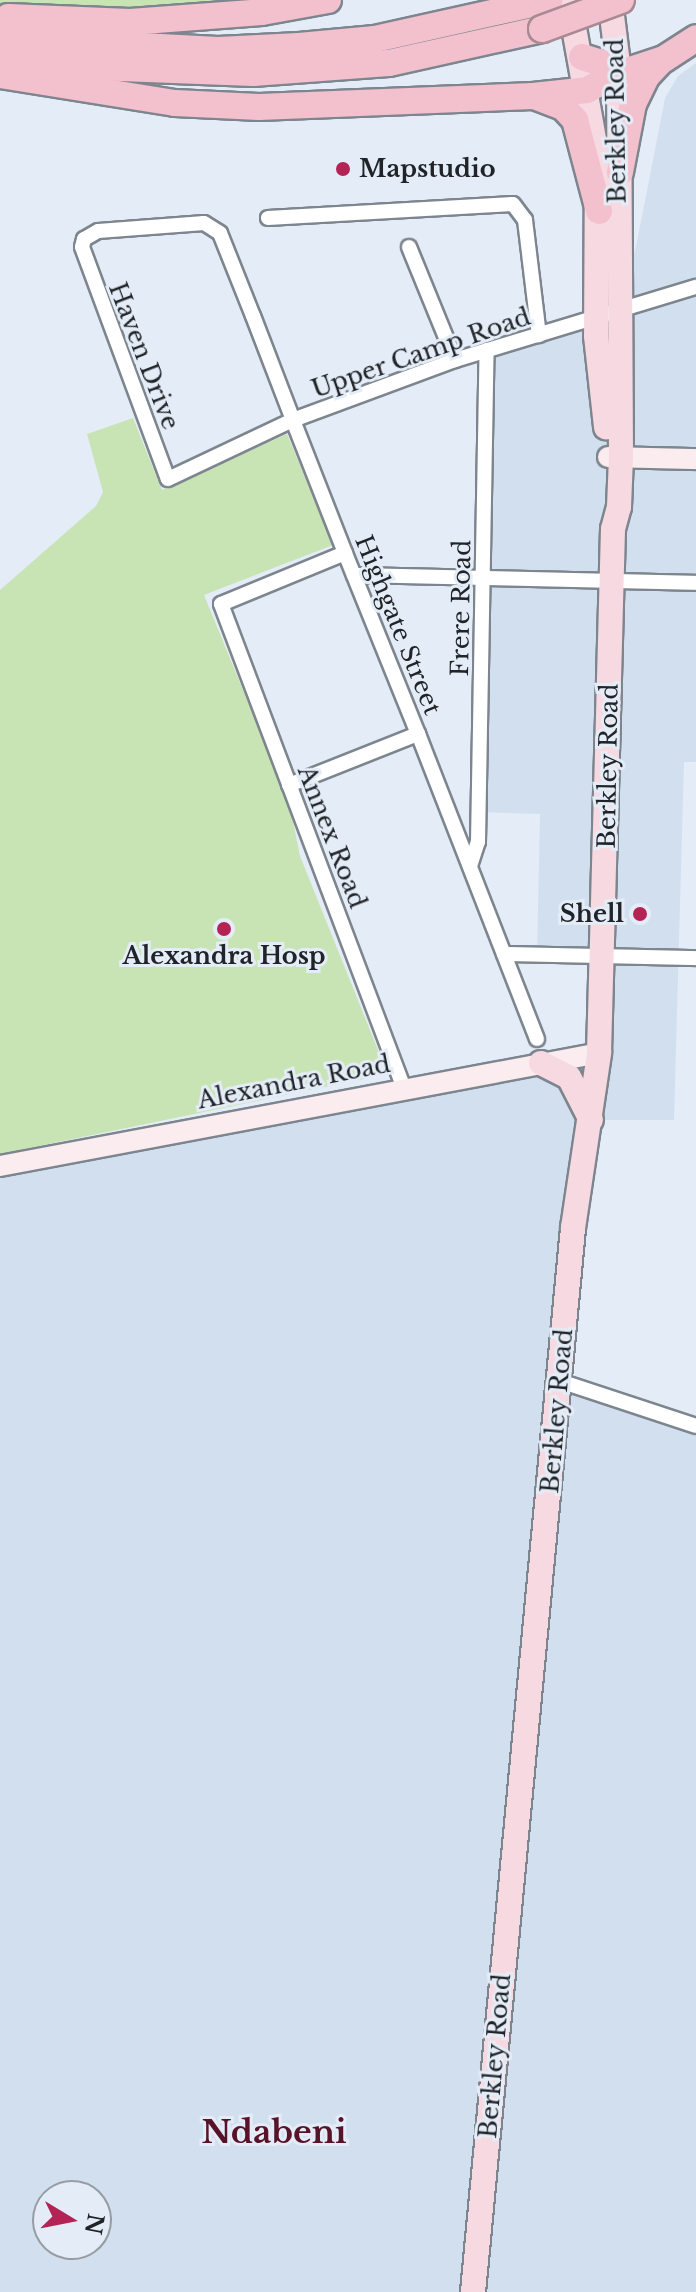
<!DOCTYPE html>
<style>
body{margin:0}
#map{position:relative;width:696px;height:2292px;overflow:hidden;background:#e4edf7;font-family:"Libre Baskerville",serif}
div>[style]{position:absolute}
.built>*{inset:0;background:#d2dfef}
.green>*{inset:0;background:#c8e4b4}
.roads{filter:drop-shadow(2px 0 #7d858e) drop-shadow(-2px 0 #7d858e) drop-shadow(0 2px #7d858e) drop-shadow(0 -2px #7d858e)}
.street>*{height:14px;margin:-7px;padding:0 7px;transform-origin:7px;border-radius:7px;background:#fff}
.secondary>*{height:20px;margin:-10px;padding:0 10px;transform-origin:10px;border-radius:10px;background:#fbecf0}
.primary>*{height:24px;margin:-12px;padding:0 12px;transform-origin:12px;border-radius:12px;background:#f7dae1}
.highway>*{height:26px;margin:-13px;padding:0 13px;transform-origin:13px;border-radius:13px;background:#f2c1cd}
.bridges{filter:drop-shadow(2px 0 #a88a93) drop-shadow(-2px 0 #a88a93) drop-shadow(0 2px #a88a93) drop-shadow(0 -2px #a88a93)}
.highway-bridge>*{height:26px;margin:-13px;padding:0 13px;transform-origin:13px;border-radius:13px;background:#f2c1cd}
.dots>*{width:22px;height:22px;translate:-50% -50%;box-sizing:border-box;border:4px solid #e4edf7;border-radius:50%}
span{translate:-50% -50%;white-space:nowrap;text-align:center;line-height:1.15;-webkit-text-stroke:6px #e4edf7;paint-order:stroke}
.street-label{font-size:24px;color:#202327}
.poi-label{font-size:24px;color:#202327;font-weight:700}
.left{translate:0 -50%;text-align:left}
.right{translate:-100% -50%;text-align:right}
.district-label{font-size:32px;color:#571328;font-weight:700}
.north{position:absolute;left:32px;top:2180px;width:80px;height:80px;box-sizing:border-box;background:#e4edf7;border:2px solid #969ca4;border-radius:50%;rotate:100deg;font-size:22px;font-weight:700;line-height:32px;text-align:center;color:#202327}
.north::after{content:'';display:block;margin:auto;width:28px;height:36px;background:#b32455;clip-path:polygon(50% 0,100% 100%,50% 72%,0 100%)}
</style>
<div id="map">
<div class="built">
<i style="clip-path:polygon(evenodd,696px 63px,696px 762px,684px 762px,674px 1120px,591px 1120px,560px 1381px,696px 1426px,696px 2292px,0 2292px,0 1166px,599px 1052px,603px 957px,537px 956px,540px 814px,478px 812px,487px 350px,596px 318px,608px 457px,617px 310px,636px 247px,665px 98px,678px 76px,696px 63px,48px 2196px,96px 2196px,96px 2244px,48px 2244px,48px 2196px)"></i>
</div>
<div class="green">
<i style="clip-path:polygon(0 0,278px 0,176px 10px,0 7px)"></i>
<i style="clip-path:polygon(133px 418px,162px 490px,287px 434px,333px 545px,204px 595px,289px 802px,300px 856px,382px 1060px,373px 1077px,0 1154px,0 590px,96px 506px,103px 492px,87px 434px)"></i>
</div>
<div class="roads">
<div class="street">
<i style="left:268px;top:218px;width:245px;rotate:-3.3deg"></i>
<i style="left:513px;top:204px;width:20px;rotate:53deg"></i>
<i style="left:525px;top:220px;width:116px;rotate:83.1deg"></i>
<i style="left:409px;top:247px;width:122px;rotate:67.8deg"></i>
<i style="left:345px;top:553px;width:134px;rotate:157.6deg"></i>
<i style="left:221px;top:604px;width:515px;rotate:69.31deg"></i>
<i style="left:354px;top:575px;width:342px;rotate:1.3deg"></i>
<i style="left:289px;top:785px;width:139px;rotate:-21.6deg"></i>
<i style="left:470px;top:866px;width:25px;rotate:-72deg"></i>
<i style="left:478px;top:842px;width:492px;rotate:-89deg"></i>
<i style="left:504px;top:954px;width:192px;rotate:1.2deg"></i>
<i style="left:537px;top:1039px;width:327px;rotate:-111.3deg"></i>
<i style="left:418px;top:734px;width:195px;rotate:-112deg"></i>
<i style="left:345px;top:553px;width:143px;rotate:-111.4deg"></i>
<i style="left:293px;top:420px;width:111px;rotate:-111deg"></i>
<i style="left:253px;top:316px;width:89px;rotate:-111.7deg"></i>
<i style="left:220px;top:233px;width:19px;rotate:-148deg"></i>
<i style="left:204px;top:223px;width:106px;rotate:175.7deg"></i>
<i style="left:98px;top:231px;width:16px;rotate:150deg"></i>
<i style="left:84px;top:239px;width:8px;rotate:104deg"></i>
<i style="left:82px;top:247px;width:247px;rotate:69.7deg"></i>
<i style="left:168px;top:479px;width:138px;rotate:-25.3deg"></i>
<i style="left:293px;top:420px;width:173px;rotate:-20.3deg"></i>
<i style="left:455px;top:360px;width:252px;rotate:-16.9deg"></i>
<i style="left:560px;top:1381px;width:143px;rotate:18.3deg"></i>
</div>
<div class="secondary">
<i style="left:608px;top:457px;width:88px;rotate:1.3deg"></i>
<i style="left:0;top:1166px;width:610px;rotate:-10.68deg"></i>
</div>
<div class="primary">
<i style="left:569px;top:0;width:158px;rotate:79.8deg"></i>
<i style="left:597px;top:155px;width:181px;rotate:90.3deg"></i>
<i style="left:596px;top:336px;width:92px;rotate:83.7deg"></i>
<i style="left:541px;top:1063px;width:31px;rotate:27deg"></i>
<i style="left:569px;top:1077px;width:48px;rotate:62.9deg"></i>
<i style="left:473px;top:2292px;width:1069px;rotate:-84.63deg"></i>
<i style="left:573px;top:1228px;width:177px;rotate:-81.5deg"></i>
<i style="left:599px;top:1053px;width:524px;rotate:-88.47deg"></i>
<i style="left:613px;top:529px;width:23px;rotate:-75deg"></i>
<i style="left:619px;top:507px;width:49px;rotate:-87.7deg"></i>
<i style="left:621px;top:458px;width:386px;rotate:-90.3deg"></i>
<i style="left:619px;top:72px;width:73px;rotate:-97.1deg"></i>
</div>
<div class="highway">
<i style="left:8px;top:17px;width:122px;rotate:2.3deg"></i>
<i style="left:130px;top:22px;width:132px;rotate:-4.3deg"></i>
<i style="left:262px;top:12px;width:67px;rotate:-10.3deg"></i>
<i style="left:0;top:30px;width:85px;rotate:8.8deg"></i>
<i style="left:84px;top:43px;width:134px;rotate:3deg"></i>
<i style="left:218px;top:50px;width:81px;rotate:-2.8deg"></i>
<i style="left:299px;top:46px;width:76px;rotate:-5.3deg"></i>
<i style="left:375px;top:39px;width:179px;rotate:-12.6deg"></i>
<i style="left:0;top:54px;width:95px;rotate:7.9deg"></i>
<i style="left:94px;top:67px;width:159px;rotate:2.2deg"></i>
<i style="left:253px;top:73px;width:136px;rotate:-4.2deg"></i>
<i style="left:389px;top:63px;width:157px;rotate:-12.5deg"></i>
<i style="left:582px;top:57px;width:47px;rotate:17.3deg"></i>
<i style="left:627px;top:71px;width:39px;rotate:-18deg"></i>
<i style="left:664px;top:59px;width:38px;rotate:-33deg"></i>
<i style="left:0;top:75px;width:177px;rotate:9.1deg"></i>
<i style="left:175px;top:103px;width:84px;rotate:2.7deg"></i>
<i style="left:259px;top:107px;width:274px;rotate:-2.3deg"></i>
<i style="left:533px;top:96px;width:54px;rotate:-6.3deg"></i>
<i style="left:587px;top:90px;width:37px;rotate:-29deg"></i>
<i style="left:537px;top:97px;width:28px;rotate:21deg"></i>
<i style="left:563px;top:107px;width:18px;rotate:47deg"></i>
<i style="left:575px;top:120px;width:94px;rotate:75.2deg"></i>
<i style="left:620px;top:172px;width:69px;rotate:-79.2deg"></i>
<i style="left:633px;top:104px;width:30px;rotate:-64deg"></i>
<i style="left:646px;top:77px;width:22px;rotate:-47deg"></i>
</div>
</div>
<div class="bridges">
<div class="highway-bridge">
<i style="left:542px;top:29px;width:84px;rotate:-20.2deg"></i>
</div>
</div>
<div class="dots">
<i style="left:343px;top:169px;background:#b32455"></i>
<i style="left:640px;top:914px;background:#b32455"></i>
<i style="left:224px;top:929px;background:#b32455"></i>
</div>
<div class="street-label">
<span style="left:616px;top:121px;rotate:-91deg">Berkley Road</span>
<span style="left:421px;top:353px;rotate:-19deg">Upper Camp Road</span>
<span style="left:144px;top:356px;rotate:69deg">Haven Drive</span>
<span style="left:461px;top:608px;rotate:-89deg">Frere Road</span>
<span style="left:398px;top:625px;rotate:68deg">Highgate Street</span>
<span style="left:608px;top:766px;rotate:-89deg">Berkley Road</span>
<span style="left:332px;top:837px;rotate:69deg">Annex Road</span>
<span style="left:294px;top:1082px;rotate:-11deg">Alexandra Road</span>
<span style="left:557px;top:1411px;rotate:-85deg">Berkley Road</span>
<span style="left:495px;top:2056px;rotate:-85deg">Berkley Road</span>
</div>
<div class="poi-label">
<span class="left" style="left:359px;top:169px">Mapstudio</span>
<span class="right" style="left:624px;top:914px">Shell</span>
<span style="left:224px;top:956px">Alexandra Hosp</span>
</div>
<div class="district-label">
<span style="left:274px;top:2132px">Ndabeni</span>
</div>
<div class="north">N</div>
</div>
